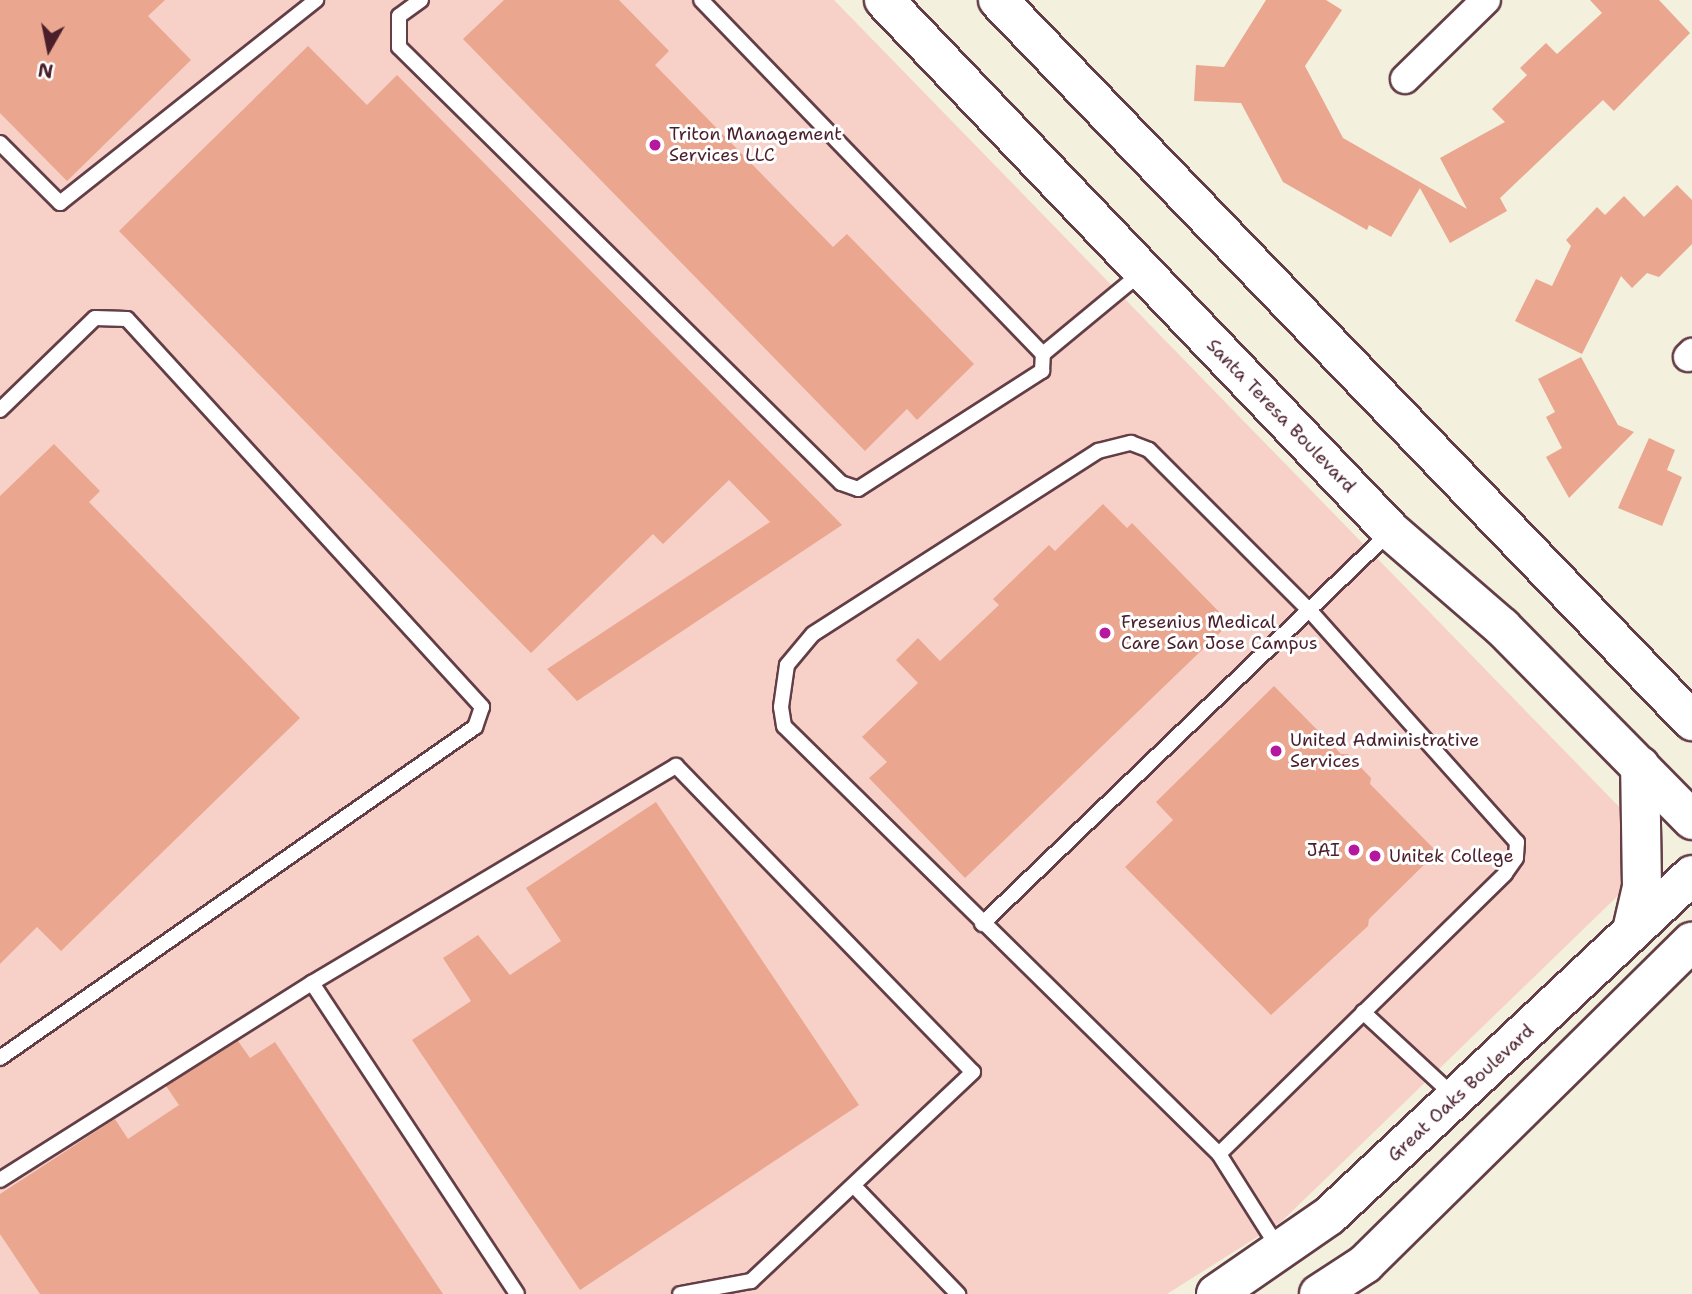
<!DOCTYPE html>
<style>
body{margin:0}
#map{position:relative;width:1692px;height:1294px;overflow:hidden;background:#f3f0de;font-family:"Shantell Sans",sans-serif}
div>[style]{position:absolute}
.built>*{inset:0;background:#f7d1c7}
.building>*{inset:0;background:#eaa68e}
.roads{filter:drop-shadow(2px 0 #633e46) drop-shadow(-2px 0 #633e46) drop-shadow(0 2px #633e46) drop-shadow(0 -2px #633e46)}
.lane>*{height:14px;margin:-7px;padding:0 7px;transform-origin:7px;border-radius:7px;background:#fff}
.street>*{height:28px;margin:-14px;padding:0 14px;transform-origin:14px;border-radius:14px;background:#fff}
.secondary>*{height:38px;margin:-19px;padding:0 19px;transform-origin:19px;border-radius:19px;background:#fff}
.dots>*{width:19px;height:19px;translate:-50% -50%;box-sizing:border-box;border:4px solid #fff;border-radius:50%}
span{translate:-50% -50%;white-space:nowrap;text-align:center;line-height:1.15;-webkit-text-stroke:6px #fff;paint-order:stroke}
.poi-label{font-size:18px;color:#4a1f2b}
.left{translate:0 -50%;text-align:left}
.right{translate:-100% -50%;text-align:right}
.street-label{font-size:18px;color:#4a1f2b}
.north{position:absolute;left:14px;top:14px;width:70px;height:70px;-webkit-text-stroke:5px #fff;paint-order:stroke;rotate:189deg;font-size:19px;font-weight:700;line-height:28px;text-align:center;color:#4a1f2b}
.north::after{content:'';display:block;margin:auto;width:24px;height:32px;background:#4a1f2b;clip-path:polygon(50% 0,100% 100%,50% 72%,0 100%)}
</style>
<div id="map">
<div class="built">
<i style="clip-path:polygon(0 0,834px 0,1663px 852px,1281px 1222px,1167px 1294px,0 1294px)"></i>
</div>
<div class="building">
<i style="clip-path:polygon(0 0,165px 0,148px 16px,191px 60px,67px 181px,0 113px)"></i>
<i style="clip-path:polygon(504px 0,619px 0,669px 51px,655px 65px,833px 247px,847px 234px,974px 364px,917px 420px,907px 409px,865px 451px,463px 39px)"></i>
<i style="clip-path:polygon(1266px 0,1326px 0,1342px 10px,1305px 66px,1343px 138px,1467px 209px,1440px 158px,1505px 122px,1492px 109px,1527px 75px,1520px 68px,1546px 43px,1557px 54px,1602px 13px,1590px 0,1659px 0,1690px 33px,1614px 111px,1603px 100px,1500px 198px,1507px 211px,1450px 243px,1420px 188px,1391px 237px,1369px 225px,1367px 230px,1283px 182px,1241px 103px,1194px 101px,1196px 65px,1224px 67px)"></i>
<i style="clip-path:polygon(308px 46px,367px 105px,397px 75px,842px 525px,577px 701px,547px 669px,770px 522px,729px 480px,663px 544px,653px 534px,531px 653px,119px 231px)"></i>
<i style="clip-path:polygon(1677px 185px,1692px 200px,1692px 244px,1659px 277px,1647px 273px,1632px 288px,1621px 276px,1582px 354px,1515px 321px,1536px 279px,1552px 286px,1571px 246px,1566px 240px,1597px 207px,1605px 215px,1624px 196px,1644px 217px)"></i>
<i style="clip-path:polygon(1581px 357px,1618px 425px,1634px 432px,1569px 498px,1546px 457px,1562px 448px,1546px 417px,1555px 412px,1538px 379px)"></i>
<i style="clip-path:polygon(1649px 438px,1675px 450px,1667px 470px,1682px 477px,1662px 526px,1618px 508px)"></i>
<i style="clip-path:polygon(54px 444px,100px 491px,89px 502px,300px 718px,61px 951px,37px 927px,0 964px,0 496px)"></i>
<i style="clip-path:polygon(1103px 504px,1127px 528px,1132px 523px,1230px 623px,965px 878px,869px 778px,887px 762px,862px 737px,918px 683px,896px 660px,918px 638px,940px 661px,999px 605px,993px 599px,1049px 545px,1055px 551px)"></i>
<i style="clip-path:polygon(1274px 686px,1341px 754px,1348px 754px,1371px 778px,1370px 784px,1437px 852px,1369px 919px,1368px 926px,1271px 1015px,1125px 867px,1173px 820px,1156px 802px)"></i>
<i style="clip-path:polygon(656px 802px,859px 1105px,580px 1290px,412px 1040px,471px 1001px,443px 958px,478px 935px,510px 975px,561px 941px,526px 888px)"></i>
<i style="clip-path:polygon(238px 1041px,250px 1058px,275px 1042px,443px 1294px,40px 1294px,0 1234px,0 1194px,115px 1119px,128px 1139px,179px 1105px,166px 1086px)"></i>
</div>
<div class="roads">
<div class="lane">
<i style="left:421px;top:0;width:27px;rotate:144deg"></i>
<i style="left:399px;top:16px;width:31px;rotate:90deg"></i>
<i style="left:399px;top:47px;width:621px;rotate:44.61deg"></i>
<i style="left:841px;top:483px;width:18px;rotate:19deg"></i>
<i style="left:858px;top:489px;width:219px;rotate:-32.7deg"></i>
<i style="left:1042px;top:371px;width:17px;rotate:-87deg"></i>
<i style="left:1043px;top:354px;width:492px;rotate:-134deg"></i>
<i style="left:0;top:143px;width:85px;rotate:45deg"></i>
<i style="left:60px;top:203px;width:327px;rotate:-38.4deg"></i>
<i style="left:1043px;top:354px;width:129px;rotate:-39.6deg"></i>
<i style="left:0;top:410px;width:132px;rotate:-44.1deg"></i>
<i style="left:95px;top:318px;width:32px;rotate:2deg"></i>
<i style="left:127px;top:319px;width:526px;rotate:47.54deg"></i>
<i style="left:482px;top:707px;width:21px;rotate:109deg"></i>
<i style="left:475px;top:727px;width:579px;rotate:145.13deg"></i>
<i style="left:1131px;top:443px;width:19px;rotate:21deg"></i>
<i style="left:1149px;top:450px;width:229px;rotate:45deg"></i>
<i style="left:1311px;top:612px;width:309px;rotate:48.2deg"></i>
<i style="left:1517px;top:842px;width:16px;rotate:94deg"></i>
<i style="left:1516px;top:858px;width:19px;rotate:125deg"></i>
<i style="left:1505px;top:874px;width:400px;rotate:135.6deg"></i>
<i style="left:1219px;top:1154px;width:610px;rotate:-135.46deg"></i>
<i style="left:784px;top:726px;width:19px;rotate:-99deg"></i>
<i style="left:781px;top:707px;width:42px;rotate:-81.9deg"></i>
<i style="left:787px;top:665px;width:40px;rotate:-50deg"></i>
<i style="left:813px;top:634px;width:339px;rotate:-32.7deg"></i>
<i style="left:1098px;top:451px;width:34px;rotate:-14deg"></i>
<i style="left:982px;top:924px;width:566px;rotate:-43.85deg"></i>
<i style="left:312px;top:983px;width:372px;rotate:56.6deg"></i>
<i style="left:1363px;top:1012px;width:124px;rotate:42.7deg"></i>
<i style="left:1219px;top:1154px;width:112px;rotate:57.7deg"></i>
<i style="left:0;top:1180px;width:369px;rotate:-32.3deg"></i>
<i style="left:312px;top:983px;width:424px;rotate:-30.8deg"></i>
<i style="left:676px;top:766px;width:426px;rotate:45.9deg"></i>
<i style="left:973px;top:1072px;width:305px;rotate:136.7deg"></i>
<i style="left:751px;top:1281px;width:72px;rotate:169.6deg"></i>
<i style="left:855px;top:1187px;width:149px;rotate:46.1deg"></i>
</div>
<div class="street">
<i style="left:1405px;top:79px;width:113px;rotate:-44.3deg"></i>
<i style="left:1688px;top:357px;width:6px;rotate:-45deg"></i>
</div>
<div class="secondary">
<i style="left:884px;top:0;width:734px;rotate:46.32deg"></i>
<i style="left:1391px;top:531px;width:147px;rotate:40.9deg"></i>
<i style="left:1502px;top:627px;width:271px;rotate:45.4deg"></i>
<i style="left:998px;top:0;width:1001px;rotate:46.09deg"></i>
<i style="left:1633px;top:926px;width:40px;rotate:-77deg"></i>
<i style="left:1642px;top:887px;width:121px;rotate:-90.9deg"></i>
<i style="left:1216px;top:1294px;width:137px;rotate:-34.6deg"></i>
<i style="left:1329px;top:1216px;width:498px;rotate:-43.2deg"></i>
<i style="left:1319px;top:1294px;width:55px;rotate:-33.1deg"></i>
<i style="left:1365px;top:1264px;width:459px;rotate:-44.6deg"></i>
</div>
</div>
<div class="dots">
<i style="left:655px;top:145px;background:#b5179e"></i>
<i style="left:1105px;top:633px;background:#b5179e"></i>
<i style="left:1276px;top:751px;background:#b5179e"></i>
<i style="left:1354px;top:850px;background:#b5179e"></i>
<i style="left:1375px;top:856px;background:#b5179e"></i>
</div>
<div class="poi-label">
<span class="left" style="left:669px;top:145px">Triton Management<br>Services LLC</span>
<span class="left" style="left:1121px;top:633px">Fresenius Medical<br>Care San Jose Campus</span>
<span class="left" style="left:1290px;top:751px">United Administrative<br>Services</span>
<span class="right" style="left:1340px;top:850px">JAI</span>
<span class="left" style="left:1389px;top:856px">Unitek College</span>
</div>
<div class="street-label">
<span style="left:1281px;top:416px;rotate:46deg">Santa Teresa Boulevard</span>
<span style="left:1461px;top:1093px;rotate:-43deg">Great Oaks Boulevard</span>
</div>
<div class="north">N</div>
</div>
